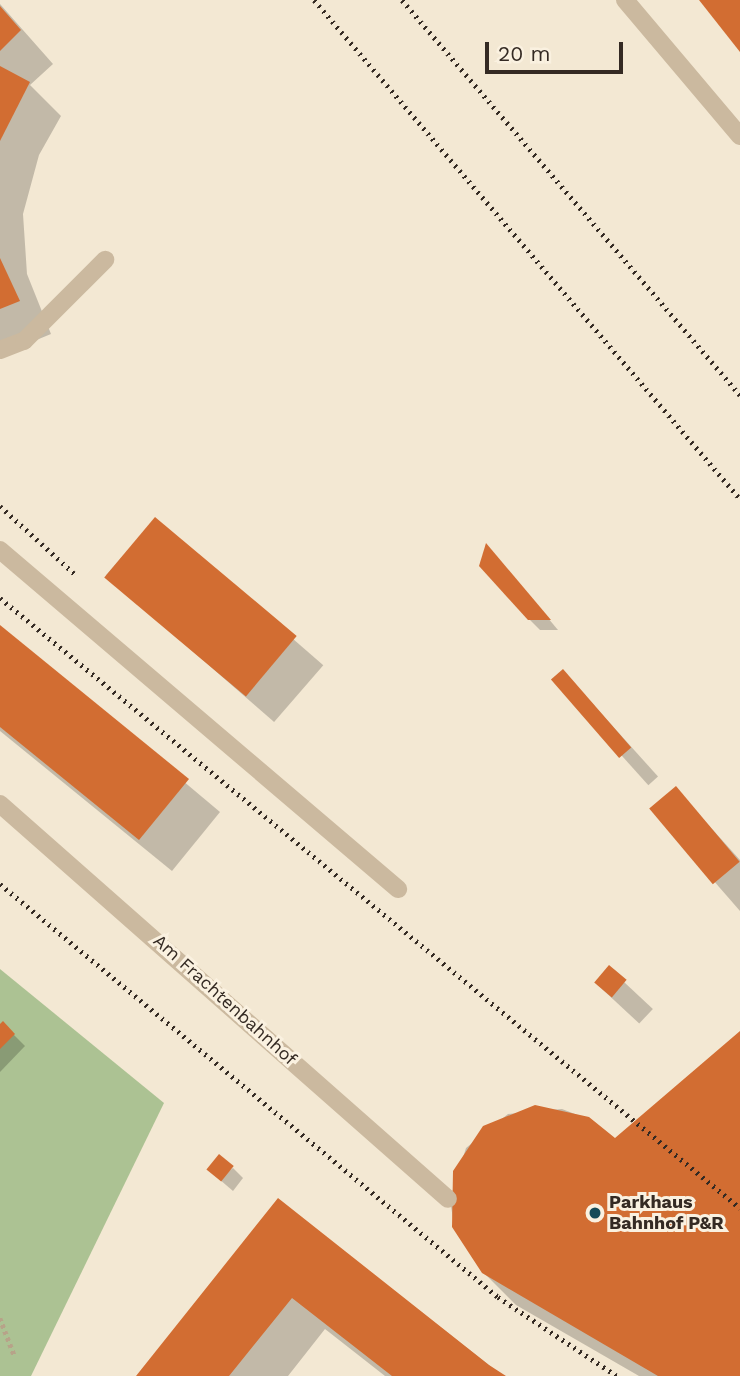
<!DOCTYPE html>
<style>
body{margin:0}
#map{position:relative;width:740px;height:1376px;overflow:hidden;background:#f3e8d3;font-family:"Work Sans",sans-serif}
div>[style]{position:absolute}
.green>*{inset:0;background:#acc293}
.shadow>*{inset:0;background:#0003;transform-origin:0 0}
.building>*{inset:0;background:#d26d32;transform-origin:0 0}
.path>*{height:4.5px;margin-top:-2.25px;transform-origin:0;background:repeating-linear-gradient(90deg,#b7a389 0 3.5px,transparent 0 7px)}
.lane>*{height:18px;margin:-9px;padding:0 9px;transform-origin:9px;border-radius:9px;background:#cbb99f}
.street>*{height:18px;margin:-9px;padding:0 9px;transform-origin:9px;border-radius:9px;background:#cbb99f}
.rail>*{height:5px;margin-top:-2.5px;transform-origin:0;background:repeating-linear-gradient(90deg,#342a23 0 2px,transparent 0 7px)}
.dots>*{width:19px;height:19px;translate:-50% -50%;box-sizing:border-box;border:4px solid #faf1e0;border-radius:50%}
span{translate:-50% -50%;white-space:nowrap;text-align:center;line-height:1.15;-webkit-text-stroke:6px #faf1e0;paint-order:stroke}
.street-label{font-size:18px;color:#342a23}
.poi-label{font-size:18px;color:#342a23;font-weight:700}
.left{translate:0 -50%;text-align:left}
.scale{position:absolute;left:485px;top:42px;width:138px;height:32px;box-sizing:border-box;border:4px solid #342a23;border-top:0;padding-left:9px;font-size:21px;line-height:24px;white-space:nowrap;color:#342a23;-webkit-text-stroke:5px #faf1e0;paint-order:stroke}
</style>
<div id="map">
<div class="green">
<i style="clip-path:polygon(0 969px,164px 1103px,31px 1376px,0 1376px)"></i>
</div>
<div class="shadow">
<i style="clip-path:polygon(0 4px,53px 64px,30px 85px,61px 116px,39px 155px,23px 214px,27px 274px,51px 334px,0 355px)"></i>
<i style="left:155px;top:519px;width:223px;height:75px;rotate:41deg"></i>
<i style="clip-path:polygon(496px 556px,558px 630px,540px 630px,529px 619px)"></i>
<i style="clip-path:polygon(0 627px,220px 812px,172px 871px,0 731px)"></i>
<i style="left:563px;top:671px;width:142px;height:13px;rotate:48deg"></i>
<i style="clip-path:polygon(676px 789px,740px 860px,740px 911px,652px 810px)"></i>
<i style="left:609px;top:968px;width:60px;height:20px;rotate:43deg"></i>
<i style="clip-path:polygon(3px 1024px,25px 1046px,0 1072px,0 1026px)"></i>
<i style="clip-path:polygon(740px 1034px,740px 1376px,639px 1376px,516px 1305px,483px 1272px,454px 1226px,450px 1199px,466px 1148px,508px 1114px,562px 1109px,588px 1119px,615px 1141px)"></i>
<i style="clip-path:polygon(233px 1168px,243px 1178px,233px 1191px,219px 1179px)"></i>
<i style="clip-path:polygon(279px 1201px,503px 1376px,385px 1376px,325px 1329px,288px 1376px,138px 1376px)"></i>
</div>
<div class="building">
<i style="clip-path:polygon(699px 0,740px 0,740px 52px)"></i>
<i style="clip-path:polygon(0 6px,21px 30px,0 51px)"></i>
<i style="clip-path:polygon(0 66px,30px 82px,0 141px)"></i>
<i style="clip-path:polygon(0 258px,20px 301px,0 309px)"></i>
<i style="left:155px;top:517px;width:185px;height:79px;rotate:40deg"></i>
<i style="clip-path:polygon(486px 543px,551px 620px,528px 620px,479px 566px)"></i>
<i style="clip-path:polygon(0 625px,189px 779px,139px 840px,0 727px)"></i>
<i style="left:563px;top:669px;width:104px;height:16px;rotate:49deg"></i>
<i style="left:676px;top:786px;width:99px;height:35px;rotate:50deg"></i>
<i style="left:609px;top:965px;width:23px;height:23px;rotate:40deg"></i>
<i style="clip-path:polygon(3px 1021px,15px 1034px,0 1049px,0 1024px)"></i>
<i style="clip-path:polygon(740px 1031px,740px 1376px,658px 1376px,482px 1273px,452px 1227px,453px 1171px,483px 1126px,535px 1105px,589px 1117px,615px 1138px)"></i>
<i style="left:219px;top:1154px;width:19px;height:20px;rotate:39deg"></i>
<i style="clip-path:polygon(278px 1198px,489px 1365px,506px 1376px,392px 1376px,292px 1298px,229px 1376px,136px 1376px)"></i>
</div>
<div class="path">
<i style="left:0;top:1318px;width:39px;rotate:69deg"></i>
</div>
<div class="lane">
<i style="left:0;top:350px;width:26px;rotate:-21deg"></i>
<i style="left:24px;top:341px;width:115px;rotate:-45deg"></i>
<i style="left:0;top:550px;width:523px;rotate:40.42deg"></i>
<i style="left:0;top:804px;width:597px;rotate:41.4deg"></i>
</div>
<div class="street">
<i style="left:625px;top:0;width:178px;rotate:49.8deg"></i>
</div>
<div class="rail">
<i style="left:314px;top:0;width:656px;rotate:49.51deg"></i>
<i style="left:402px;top:0;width:520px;rotate:49.45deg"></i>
<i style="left:0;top:506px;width:104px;rotate:42.3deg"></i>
<i style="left:0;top:598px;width:959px;rotate:39.5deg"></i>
<i style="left:0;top:884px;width:647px;rotate:39.67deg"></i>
<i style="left:498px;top:1297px;width:143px;rotate:33.6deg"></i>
</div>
<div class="dots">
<i style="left:595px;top:1213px;background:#164b58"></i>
</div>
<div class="street-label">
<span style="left:225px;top:1000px;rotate:42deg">Am Frachtenbahnhof</span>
</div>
<div class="poi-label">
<span class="left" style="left:609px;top:1213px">Parkhaus<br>Bahnhof P&amp;R</span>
</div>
<div class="scale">20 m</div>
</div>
